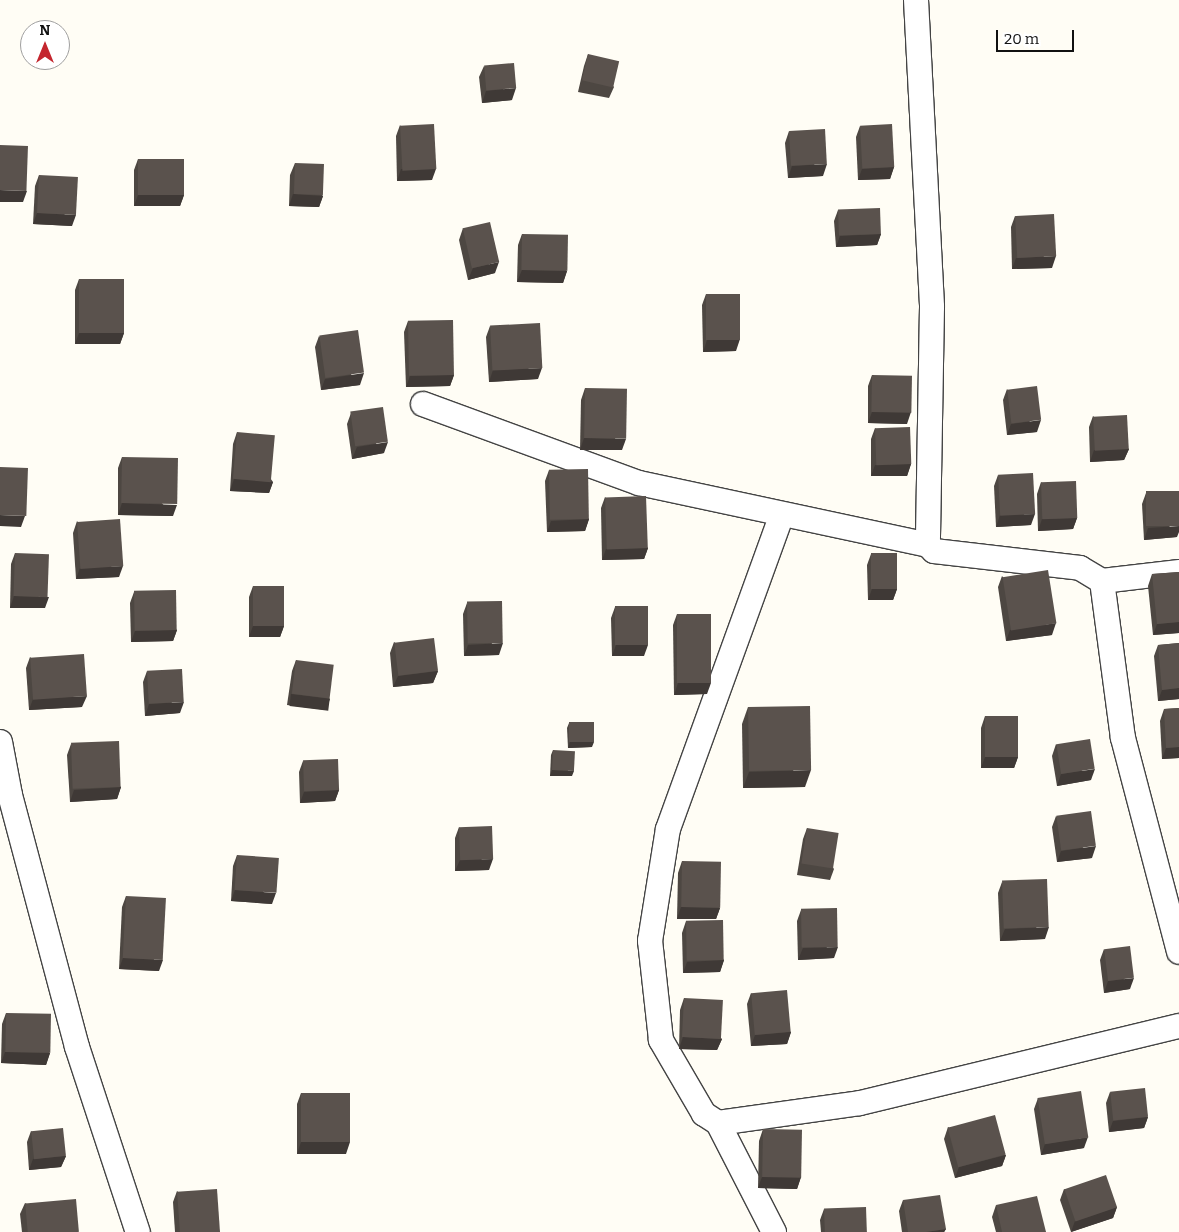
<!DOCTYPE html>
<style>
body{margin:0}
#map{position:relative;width:1179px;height:1232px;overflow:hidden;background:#fffdf5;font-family:Bitter,serif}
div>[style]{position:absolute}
.roads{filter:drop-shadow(1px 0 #444) drop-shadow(-1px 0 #444) drop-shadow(0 1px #444) drop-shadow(0 -1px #444)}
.minor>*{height:24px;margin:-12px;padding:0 12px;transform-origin:12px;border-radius:12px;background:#fff}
.wall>*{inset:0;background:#4d4742}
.shaded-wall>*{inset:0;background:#3f3936;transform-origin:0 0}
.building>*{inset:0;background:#5a524d;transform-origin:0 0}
span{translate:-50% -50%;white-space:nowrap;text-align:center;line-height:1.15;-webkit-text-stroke:5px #fff;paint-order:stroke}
.north{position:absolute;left:20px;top:20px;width:50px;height:50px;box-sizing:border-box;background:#fff;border:1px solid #a0a0a0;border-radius:50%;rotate:0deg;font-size:14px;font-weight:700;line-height:20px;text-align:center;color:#111}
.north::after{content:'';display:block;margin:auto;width:18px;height:22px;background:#c4262e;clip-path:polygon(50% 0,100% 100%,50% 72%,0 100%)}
.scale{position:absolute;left:996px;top:30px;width:78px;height:22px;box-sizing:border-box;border:2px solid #111;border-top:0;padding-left:6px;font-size:15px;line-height:18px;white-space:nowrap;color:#111;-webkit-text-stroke:4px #fff;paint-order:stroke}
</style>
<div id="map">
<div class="roads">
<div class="minor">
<i style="left:916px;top:0;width:307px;rotate:87deg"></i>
<i style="left:932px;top:307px;width:238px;rotate:91deg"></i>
<i style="left:928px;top:545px;width:8px;rotate:45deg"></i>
<i style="left:934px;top:551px;width:147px;rotate:6.6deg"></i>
<i style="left:1080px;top:568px;width:26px;rotate:31deg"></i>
<i style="left:1102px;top:581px;width:158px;rotate:82.4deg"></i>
<i style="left:1123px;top:738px;width:221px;rotate:75.3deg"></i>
<i style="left:423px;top:404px;width:230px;rotate:20.1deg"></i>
<i style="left:639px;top:483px;width:296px;rotate:12.1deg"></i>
<i style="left:1102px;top:581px;width:78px;rotate:-6.7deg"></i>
<i style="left:0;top:742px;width:54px;rotate:79.3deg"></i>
<i style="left:10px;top:795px;width:261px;rotate:75.1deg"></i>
<i style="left:77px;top:1047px;width:195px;rotate:71.8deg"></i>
<i style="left:718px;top:1123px;width:143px;rotate:-8deg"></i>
<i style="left:860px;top:1103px;width:328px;rotate:-13.6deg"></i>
<i style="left:774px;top:1232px;width:123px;rotate:-117.2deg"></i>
<i style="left:718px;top:1123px;width:17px;rotate:-147deg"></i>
<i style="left:704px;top:1114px;width:86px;rotate:-120.2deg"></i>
<i style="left:661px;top:1040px;width:100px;rotate:-96.3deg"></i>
<i style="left:650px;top:941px;width:113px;rotate:-80.9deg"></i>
<i style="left:668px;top:829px;width:333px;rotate:-70.1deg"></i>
</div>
</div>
<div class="wall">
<i style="clip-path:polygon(588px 54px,614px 87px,609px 98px,578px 92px,584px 66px)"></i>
<i style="clip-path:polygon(484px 66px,512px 100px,482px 103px,479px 77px)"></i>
<i style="clip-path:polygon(400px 125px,432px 180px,397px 181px,396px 136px)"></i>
<i style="clip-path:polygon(860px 126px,894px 167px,890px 179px,858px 180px,856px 137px)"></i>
<i style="clip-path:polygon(789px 131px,823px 176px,788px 178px,785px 143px)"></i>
<i style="clip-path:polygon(138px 159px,184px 195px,180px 206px,134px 206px,134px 170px)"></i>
<i style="clip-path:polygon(295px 163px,323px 196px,319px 207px,289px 206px,290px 175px)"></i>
<i style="clip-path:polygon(39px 175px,72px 226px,33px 224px,35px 186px)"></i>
<i style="clip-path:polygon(838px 210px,881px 234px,877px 245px,836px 247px,834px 221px)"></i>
<i style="clip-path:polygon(1015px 216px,1052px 268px,1012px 269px,1011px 227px)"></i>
<i style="clip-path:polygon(463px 228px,495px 273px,468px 280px,459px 240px)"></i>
<i style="clip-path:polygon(522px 234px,567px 271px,563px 283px,517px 282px,518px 245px)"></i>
<i style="clip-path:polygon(79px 279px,124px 333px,120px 344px,75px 344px,75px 290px)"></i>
<i style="clip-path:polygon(706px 294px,736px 351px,703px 352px,702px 305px)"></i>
<i style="clip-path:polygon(408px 321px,454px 375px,450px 386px,406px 387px,404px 332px)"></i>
<i style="clip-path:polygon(490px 326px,538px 379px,489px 382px,486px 337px)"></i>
<i style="clip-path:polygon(319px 336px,360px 385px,321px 390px,315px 347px)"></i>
<i style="clip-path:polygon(872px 375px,907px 424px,868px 423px,868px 386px)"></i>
<i style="clip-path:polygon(585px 388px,622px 450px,580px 450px,581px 400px)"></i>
<i style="clip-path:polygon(1007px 389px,1037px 432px,1007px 435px,1003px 400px)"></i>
<i style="clip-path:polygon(351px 413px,384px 453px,352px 459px,347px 424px)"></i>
<i style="clip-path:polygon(1093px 416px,1129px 449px,1124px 460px,1090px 462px,1089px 427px)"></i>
<i style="clip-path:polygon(875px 428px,911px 464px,907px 476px,871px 476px,871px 439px)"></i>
<i style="clip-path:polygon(237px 432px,273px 482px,269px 493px,230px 491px,233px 444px)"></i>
<i style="clip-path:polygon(122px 457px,173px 516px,118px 515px,118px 468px)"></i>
<i style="clip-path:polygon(549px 470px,589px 519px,585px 531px,547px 532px,545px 481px)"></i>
<i style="clip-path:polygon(998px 475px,1031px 525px,996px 527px,994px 486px)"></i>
<i style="clip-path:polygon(1041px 482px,1077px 518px,1073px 529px,1038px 531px,1037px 494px)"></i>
<i style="clip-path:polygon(1146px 493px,1177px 537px,1144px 540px,1142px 504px)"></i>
<i style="clip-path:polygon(605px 497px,648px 548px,644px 559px,602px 560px,601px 508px)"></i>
<i style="clip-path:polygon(77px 521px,119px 577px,76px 579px,73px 533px)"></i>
<i style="clip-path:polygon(15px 553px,45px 608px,10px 608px,11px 564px)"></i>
<i style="clip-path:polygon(871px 554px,897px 589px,893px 600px,868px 600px,867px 565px)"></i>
<i style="clip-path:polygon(1179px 572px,1179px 633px,1153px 635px,1148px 586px,1152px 574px)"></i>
<i style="clip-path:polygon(1002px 576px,1052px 635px,1006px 641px,998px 587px)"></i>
<i style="clip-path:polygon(253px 586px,284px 626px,280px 637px,249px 637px,249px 597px)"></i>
<i style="clip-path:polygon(134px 592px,177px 630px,173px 641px,131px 642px,130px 603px)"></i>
<i style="clip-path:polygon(467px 603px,499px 655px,464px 656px,463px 614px)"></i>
<i style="clip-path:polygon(615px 607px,644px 656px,612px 656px,611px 618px)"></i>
<i style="clip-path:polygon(677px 614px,707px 694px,674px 695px,673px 625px)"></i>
<i style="clip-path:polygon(394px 642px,438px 671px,433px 683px,393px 687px,390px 653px)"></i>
<i style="clip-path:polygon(1179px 643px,1179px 699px,1158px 701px,1154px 656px,1158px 645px)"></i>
<i style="clip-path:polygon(30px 657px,82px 707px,29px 710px,26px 668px)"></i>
<i style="clip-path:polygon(296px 660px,330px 699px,326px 710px,287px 705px,292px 671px)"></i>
<i style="clip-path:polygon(147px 671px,180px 713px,145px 716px,143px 682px)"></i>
<i style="clip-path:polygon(748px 707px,805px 787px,743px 788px,742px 724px)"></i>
<i style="clip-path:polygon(1179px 708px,1179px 758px,1162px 759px,1160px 721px,1164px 709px)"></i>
<i style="clip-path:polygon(985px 716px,1018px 757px,1014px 768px,981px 768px,981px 728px)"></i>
<i style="clip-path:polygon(569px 723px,592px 747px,568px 748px,567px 728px)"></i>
<i style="clip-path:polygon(71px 744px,121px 787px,117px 799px,70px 802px,67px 755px)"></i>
<i style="clip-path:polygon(1056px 744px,1091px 780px,1057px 786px,1052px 756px)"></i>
<i style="clip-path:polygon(553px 750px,572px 776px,550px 776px,551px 755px)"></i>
<i style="clip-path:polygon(303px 761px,339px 790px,335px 801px,300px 803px,299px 772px)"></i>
<i style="clip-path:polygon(1056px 816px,1092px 858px,1057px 862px,1052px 827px)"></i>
<i style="clip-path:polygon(459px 827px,489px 870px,455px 871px,455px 838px)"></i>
<i style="clip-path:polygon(807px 828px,834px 869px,830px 880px,797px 875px,803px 839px)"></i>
<i style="clip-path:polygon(237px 855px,272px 904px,231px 901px,233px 866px)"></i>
<i style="clip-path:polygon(682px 861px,720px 908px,716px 919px,677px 919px,678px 873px)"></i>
<i style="clip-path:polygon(1002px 882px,1045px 939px,1000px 941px,998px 893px)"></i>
<i style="clip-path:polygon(126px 896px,159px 971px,119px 969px,122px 907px)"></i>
<i style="clip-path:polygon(801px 910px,834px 958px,798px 960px,797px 921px)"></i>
<i style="clip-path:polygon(686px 921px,724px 960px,720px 972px,683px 973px,682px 933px)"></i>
<i style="clip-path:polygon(1104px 949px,1130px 989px,1104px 993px,1100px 960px)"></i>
<i style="clip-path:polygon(751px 993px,791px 1032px,787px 1044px,751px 1046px,747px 1004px)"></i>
<i style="clip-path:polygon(684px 998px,722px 1039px,717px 1050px,679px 1049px,680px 1010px)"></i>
<i style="clip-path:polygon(6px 1013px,50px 1053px,46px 1065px,1px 1063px,2px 1024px)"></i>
<i style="clip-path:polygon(1110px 1092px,1148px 1117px,1144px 1128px,1109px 1132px,1106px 1103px)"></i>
<i style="clip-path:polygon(301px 1093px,346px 1154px,297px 1154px,297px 1104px)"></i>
<i style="clip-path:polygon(1038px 1098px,1084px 1148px,1041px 1155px,1034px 1109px)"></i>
<i style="clip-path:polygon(948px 1127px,1006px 1155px,1002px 1166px,955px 1178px,944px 1139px)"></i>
<i style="clip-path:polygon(763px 1129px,801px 1177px,797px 1189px,758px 1188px,759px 1141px)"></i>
<i style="clip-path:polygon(31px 1131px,66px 1156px,61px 1167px,29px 1170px,27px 1142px)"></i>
<i style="clip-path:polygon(1064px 1189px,1117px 1207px,1113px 1218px,1071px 1232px,1060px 1200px)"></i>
<i style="clip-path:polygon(177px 1191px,220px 1232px,175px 1232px,173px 1202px)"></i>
<i style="clip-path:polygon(903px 1200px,946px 1229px,944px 1232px,902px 1232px,899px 1211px)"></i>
<i style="clip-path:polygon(25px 1203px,79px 1232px,22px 1232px,20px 1214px)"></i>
<i style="clip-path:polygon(996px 1205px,1046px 1232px,996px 1232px,992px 1217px)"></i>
<i style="clip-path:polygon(824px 1209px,867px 1232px,821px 1232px,820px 1220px)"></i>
</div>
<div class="shaded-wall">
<i style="clip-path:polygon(516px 88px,512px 100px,482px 103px,486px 91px)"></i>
<i style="clip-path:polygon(827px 164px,823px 176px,788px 178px,792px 166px)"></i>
<i style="clip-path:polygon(894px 167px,890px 179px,858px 180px,862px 169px)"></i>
<i style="clip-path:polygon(401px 169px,436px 169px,432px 180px,397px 181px)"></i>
<i style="clip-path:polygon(0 190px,27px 191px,23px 202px,0 202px)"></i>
<i style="clip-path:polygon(293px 194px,323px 196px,319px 207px,289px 206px)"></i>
<i style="clip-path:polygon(138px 195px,184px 195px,180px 206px,134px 206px)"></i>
<i style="clip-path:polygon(37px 213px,76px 215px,72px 226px,33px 224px)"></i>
<i style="clip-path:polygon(881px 234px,877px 245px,836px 247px,840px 236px)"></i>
<i style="clip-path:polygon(1056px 256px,1052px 268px,1012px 269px,1016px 258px)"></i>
<i style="clip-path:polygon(499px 262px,495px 273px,468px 280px,473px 268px)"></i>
<i style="clip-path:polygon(522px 270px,567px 271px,563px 283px,517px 282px)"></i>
<i style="clip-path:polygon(79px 333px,124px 333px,120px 344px,75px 344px)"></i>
<i style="clip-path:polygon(740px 339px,736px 351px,703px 352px,707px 340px)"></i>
<i style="clip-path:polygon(542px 368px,538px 379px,489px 382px,493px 370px)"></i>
<i style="clip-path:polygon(364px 373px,360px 385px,321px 390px,325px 379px)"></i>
<i style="clip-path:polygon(454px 375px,450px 386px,406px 387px,410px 376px)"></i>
<i style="clip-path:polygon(872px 412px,911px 412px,907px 424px,868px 423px)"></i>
<i style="clip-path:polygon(1041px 420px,1037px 432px,1007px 435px,1011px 424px)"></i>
<i style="clip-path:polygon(584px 438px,626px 439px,622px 450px,580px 450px)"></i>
<i style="clip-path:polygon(388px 442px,384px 453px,352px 459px,357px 447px)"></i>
<i style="clip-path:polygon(1129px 449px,1124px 460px,1090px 462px,1094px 450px)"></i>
<i style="clip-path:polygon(911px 464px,907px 476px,871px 476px,875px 465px)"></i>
<i style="clip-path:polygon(234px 479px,273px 482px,269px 493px,230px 491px)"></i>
<i style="clip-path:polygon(122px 503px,177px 505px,173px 516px,118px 515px)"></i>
<i style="clip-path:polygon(1035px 514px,1031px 525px,996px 527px,1000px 515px)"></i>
<i style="clip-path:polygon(0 515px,25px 516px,21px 527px,0 526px)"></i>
<i style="clip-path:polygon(1077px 518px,1073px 529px,1038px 531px,1042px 519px)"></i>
<i style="clip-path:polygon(589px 519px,585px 531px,547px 532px,551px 521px)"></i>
<i style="clip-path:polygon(1179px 526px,1179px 532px,1177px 537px,1144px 540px,1148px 528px)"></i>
<i style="clip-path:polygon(648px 548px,644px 559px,602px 560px,606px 549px)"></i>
<i style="clip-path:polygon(123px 566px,119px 577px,76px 579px,80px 568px)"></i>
<i style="clip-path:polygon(872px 589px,897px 589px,893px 600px,868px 600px)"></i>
<i style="clip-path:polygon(14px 596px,49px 597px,45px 608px,10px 608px)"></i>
<i style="clip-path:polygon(1179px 622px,1179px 633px,1153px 635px,1157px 624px)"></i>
<i style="clip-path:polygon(1056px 623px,1052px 635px,1006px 641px,1010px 630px)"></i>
<i style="clip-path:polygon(253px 626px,284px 626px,280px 637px,249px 637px)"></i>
<i style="clip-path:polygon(177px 630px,173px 641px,131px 642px,135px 631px)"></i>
<i style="clip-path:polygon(503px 643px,499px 655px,464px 656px,468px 645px)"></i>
<i style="clip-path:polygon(616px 645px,648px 645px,644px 656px,612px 656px)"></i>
<i style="clip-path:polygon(438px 671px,433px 683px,393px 687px,398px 676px)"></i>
<i style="clip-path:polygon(678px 683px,711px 683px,707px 694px,674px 695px)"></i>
<i style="clip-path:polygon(1179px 688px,1179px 699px,1158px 701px,1162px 690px)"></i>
<i style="left:291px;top:694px;width:39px;height:12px;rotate:7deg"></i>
<i style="clip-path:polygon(87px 696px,82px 707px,29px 710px,33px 699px)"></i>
<i style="clip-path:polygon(184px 702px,180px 713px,145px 716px,149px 704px)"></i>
<i style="clip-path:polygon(570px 742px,594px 742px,592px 747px,568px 748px)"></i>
<i style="clip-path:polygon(1179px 747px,1179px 758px,1162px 759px,1166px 748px)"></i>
<i style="clip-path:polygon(985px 757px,1018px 757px,1014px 768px,981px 768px)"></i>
<i style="clip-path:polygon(1095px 769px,1091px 780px,1057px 786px,1061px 774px)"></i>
<i style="clip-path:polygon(552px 770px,574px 771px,572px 776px,550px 776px)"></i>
<i style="clip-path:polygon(811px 770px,805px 787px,743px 788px,749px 772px)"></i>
<i style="clip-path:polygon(121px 787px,117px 799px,70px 802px,74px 790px)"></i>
<i style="clip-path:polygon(339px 790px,335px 801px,300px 803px,304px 792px)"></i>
<i style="clip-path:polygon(1096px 846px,1092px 858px,1057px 862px,1061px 851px)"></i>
<i style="clip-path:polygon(493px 859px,489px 870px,455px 871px,460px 860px)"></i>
<i style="clip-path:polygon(235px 890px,276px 893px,272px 904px,231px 901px)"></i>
<i style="clip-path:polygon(681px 907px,720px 908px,716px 919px,677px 919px)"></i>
<i style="clip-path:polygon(1049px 927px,1045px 939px,1000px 941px,1005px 929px)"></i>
<i style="clip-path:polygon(838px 947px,834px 958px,798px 960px,803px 948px)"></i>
<i style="clip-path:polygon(123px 958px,163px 960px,159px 971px,119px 969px)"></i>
<i style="clip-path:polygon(724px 960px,720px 972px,683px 973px,687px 962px)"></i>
<i style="clip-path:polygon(1134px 978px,1130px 989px,1104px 993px,1108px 981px)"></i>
<i style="clip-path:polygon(791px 1032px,787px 1044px,751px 1046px,755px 1035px)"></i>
<i style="clip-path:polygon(683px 1037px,722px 1039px,717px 1050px,679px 1049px)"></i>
<i style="clip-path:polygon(5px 1052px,50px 1053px,46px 1065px,1px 1063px)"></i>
<i style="clip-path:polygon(1148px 1117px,1144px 1128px,1109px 1132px,1113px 1121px)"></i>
<i style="clip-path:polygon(1088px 1137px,1084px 1148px,1041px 1155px,1045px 1144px)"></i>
<i style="clip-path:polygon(301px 1142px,350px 1142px,346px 1154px,297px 1154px)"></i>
<i style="clip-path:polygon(1006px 1155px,1002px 1166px,955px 1178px,959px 1167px)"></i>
<i style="clip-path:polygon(66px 1156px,61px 1167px,29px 1170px,33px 1159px)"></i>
<i style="clip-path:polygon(762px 1177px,801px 1177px,797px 1189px,758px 1188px)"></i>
<i style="clip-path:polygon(1117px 1207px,1113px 1218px,1071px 1232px,1075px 1221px)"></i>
<i style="clip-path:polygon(946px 1229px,944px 1232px,926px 1232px)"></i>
</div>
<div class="building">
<i style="left:588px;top:54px;width:32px;height:27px;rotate:13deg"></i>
<i style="left:514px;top:63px;width:25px;height:30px;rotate:85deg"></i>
<i style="left:434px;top:124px;width:45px;height:34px;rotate:87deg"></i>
<i style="left:892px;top:124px;width:43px;height:32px;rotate:87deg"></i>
<i style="left:825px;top:129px;width:35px;height:36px;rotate:87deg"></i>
<i style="left:0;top:145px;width:28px;height:45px;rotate:2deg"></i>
<i style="left:138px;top:159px;width:46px;height:36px"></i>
<i style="left:295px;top:163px;width:29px;height:31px;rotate:2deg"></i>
<i style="left:39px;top:175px;width:39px;height:38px;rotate:3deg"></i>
<i style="left:880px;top:208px;width:26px;height:42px;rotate:88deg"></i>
<i style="left:1054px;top:214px;width:42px;height:39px;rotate:87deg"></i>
<i style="left:490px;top:222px;width:41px;height:28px;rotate:77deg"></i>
<i style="left:522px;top:234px;width:46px;height:36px;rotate:1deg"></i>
<i style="left:79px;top:279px;width:45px;height:54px"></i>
<i style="left:706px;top:294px;width:34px;height:46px"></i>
<i style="left:453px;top:320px;width:55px;height:45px;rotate:89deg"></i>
<i style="left:540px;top:323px;width:45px;height:50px;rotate:87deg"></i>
<i style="left:358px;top:330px;width:43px;height:39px;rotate:82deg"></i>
<i style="left:872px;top:375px;width:40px;height:37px;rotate:1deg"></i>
<i style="left:1037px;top:386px;width:34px;height:30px;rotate:83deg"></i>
<i style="left:585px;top:388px;width:42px;height:50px;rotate:1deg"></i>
<i style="left:383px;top:407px;width:35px;height:33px;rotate:82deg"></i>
<i style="left:1127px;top:415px;width:34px;height:34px;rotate:87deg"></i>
<i style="left:910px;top:427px;width:37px;height:35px;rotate:88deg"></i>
<i style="left:237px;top:432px;width:38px;height:47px;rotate:5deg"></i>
<i style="left:122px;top:457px;width:56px;height:46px;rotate:1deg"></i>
<i style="left:0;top:467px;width:28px;height:48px;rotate:2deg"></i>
<i style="left:588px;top:469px;width:50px;height:39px;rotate:89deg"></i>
<i style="left:1033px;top:473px;width:41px;height:35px;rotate:87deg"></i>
<i style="left:1076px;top:481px;width:37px;height:35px;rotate:88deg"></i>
<i style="left:1179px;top:491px;width:35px;height:33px;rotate:90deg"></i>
<i style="left:646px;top:496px;width:52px;height:41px;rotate:88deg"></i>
<i style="left:120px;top:519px;width:47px;height:43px;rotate:86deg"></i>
<i style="left:15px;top:553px;width:34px;height:43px;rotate:2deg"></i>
<i style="left:897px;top:553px;width:36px;height:26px;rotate:90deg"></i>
<i style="left:1048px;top:570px;width:54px;height:46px;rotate:81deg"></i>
<i style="clip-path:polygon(1179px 572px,1179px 622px,1157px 624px,1152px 574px)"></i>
<i style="left:253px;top:586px;width:31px;height:40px"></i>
<i style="left:176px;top:590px;width:40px;height:42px;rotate:89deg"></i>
<i style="left:502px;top:601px;width:42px;height:35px;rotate:89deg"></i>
<i style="left:648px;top:606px;width:39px;height:33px;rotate:90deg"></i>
<i style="left:677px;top:614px;width:34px;height:69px"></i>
<i style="left:434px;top:638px;width:33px;height:40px;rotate:83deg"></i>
<i style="clip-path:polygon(1179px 643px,1179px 688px,1162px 690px,1158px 645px)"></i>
<i style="left:84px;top:654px;width:42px;height:54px;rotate:86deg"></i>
<i style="left:296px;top:660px;width:38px;height:34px;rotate:7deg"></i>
<i style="left:182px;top:669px;width:33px;height:35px;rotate:87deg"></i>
<i style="left:810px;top:706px;width:64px;height:62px;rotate:89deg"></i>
<i style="clip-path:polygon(1179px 708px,1179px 747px,1166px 748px,1164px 709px)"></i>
<i style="left:985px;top:716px;width:33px;height:41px"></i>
<i style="left:594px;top:722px;width:20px;height:25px;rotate:90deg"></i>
<i style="left:1090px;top:739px;width:30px;height:34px;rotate:81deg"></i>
<i style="left:119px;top:741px;width:46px;height:48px;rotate:88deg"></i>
<i style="left:553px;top:750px;width:22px;height:20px;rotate:3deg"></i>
<i style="left:338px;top:759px;width:31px;height:35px;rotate:88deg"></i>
<i style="left:1091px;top:811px;width:35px;height:35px;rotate:82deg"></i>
<i style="left:492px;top:826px;width:33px;height:33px;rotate:88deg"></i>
<i style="left:807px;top:828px;width:32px;height:36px;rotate:9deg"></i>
<i style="left:237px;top:855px;width:42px;height:35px;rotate:4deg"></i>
<i style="left:682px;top:861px;width:39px;height:46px;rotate:1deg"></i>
<i style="left:1047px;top:879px;width:48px;height:45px;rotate:88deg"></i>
<i style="left:126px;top:896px;width:40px;height:62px;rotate:3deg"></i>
<i style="left:837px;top:908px;width:39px;height:36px;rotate:89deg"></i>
<i style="left:723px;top:920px;width:40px;height:37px;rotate:89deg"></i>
<i style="left:1130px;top:946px;width:32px;height:26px;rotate:83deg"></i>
<i style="left:787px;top:990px;width:42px;height:36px;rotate:85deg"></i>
<i style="left:684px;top:998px;width:39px;height:39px;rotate:3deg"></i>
<i style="left:6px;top:1013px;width:45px;height:39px;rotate:1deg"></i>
<i style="left:1145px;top:1088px;width:29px;height:35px;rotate:84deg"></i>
<i style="left:1081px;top:1091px;width:47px;height:44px;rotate:81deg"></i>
<i style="left:301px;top:1093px;width:49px;height:49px"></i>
<i style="left:995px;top:1115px;width:41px;height:49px;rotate:75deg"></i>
<i style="left:63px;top:1128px;width:28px;height:32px;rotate:84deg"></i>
<i style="left:763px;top:1129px;width:39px;height:48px;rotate:1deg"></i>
<i style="left:1106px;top:1175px;width:34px;height:44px;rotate:71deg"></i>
<i style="left:217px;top:1189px;width:43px;height:40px;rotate:86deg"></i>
<i style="clip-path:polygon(940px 1195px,946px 1229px,926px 1232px,908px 1232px,903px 1200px)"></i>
<i style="clip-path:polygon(1037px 1196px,1046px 1232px,1002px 1232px,996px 1205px)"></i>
<i style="left:76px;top:1199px;width:33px;height:51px;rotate:85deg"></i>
<i style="left:866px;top:1207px;width:25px;height:42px;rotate:88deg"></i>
</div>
<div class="north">N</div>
<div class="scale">20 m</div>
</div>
